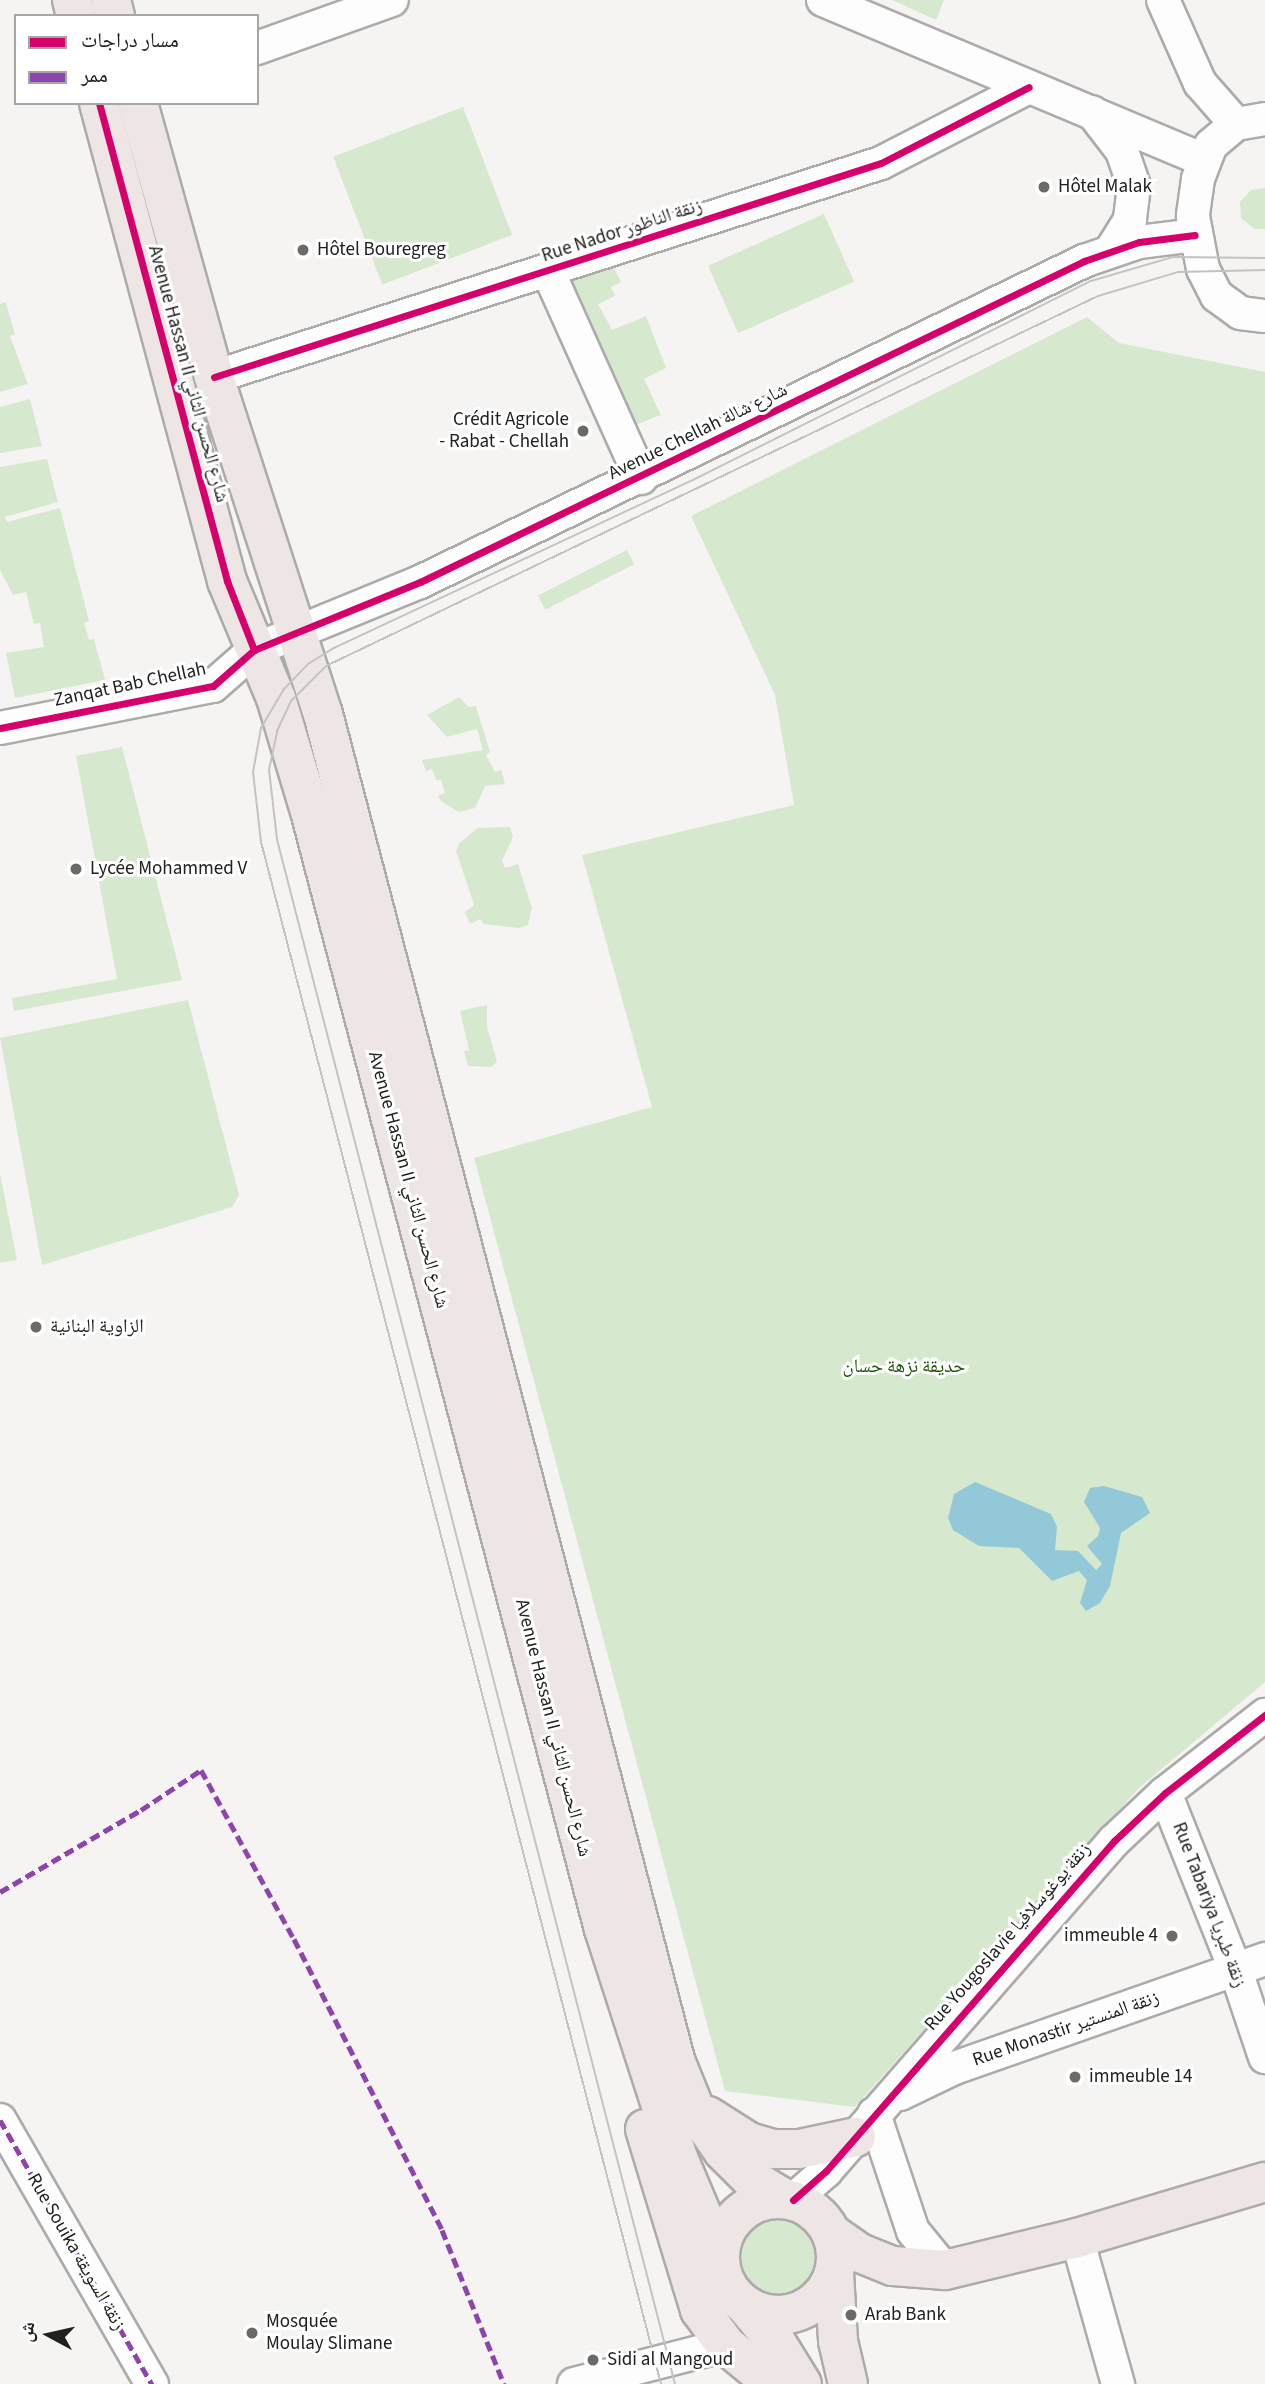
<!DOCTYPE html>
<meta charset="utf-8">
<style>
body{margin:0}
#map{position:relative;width:1265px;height:2384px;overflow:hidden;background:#f5f4f2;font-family:"Source Sans 3","Noto Naskh Arabic",sans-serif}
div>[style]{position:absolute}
.green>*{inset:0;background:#d6e9cf;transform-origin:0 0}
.round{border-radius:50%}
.water>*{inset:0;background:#92c8d7}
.roads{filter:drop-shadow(2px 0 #acabaa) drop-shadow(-2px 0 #acabaa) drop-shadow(0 2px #acabaa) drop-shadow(0 -2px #acabaa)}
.minor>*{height:32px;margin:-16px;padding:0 16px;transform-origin:16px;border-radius:16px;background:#fefdfd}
.major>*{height:38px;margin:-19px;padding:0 19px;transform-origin:19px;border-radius:19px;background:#eee6e5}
.major>.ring{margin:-19px;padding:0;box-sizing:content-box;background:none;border:38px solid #eee6e5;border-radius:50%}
.tram>*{height:2px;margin:-1px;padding:0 1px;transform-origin:1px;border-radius:1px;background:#c3c3c2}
.quiet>*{height:5px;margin-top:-2.5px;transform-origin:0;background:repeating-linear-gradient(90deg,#8e44ad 0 10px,transparent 0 15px)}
.cycleway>*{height:7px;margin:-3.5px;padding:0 3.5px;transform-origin:3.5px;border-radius:3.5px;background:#d6006c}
.dots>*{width:19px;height:19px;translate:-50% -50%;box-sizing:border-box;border:4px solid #fff;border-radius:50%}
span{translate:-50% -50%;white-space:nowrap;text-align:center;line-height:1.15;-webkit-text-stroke:6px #fff;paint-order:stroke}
.poi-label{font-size:19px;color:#20201e}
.left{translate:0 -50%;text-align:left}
.right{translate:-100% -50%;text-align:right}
.street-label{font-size:19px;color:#20201e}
.park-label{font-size:19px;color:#1e510a}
.legend{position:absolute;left:14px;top:14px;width:245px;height:91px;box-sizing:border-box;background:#fff;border:2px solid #a6a6a5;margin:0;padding:9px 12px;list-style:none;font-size:21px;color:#20201e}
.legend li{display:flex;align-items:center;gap:14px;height:35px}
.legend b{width:35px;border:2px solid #a6a6a5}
.north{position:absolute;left:14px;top:2300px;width:70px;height:70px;-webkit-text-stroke:5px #fff;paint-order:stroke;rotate:278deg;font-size:19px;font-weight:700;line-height:28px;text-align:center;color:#20201e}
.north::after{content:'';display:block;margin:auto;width:24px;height:32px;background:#20201e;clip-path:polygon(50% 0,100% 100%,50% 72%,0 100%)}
</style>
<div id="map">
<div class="green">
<i style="clip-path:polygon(892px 0,944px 0,936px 20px)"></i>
<i style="left:463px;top:107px;width:137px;height:139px;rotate:69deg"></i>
<i style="clip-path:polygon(1265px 188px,1265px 229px,1254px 229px,1241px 218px,1240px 202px,1251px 190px)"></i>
<i style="left:824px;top:214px;width:74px;height:127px;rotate:66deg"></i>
<i style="clip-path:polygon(611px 262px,621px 282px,611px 287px,615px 296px,598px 304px,612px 330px,646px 316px,666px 368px,644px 379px,661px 415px,635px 425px,564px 278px)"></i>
<i style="clip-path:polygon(6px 302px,15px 335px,10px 336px,28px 384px,0 392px,0 304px)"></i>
<i style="clip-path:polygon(1087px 317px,1119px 343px,1265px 372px,1265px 1682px,1138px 1789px,855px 2107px,725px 2091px,474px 1158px,652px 1107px,582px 855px,794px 805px,775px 695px,691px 516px)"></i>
<i style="clip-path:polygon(30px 399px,42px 446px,0 453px,0 407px)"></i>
<i style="clip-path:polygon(47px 459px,58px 502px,5px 517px,7px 522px,60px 508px,89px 621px,84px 623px,89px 640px,94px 639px,105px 680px,15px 698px,6px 653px,44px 647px,40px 623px,34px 624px,26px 592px,13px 595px,0 570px,0 467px)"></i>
<i style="left:627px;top:550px;width:16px;height:100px;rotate:63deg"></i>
<i style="clip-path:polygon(459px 697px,469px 707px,476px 706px,490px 752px,486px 755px,495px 772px,501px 770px,505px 784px,485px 786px,475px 808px,459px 812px,442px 802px,438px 796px,445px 793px,441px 780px,436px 780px,432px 769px,426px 771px,422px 760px,483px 750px,477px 729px,447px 737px,427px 715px)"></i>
<i style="clip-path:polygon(122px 747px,182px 980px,14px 1011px,12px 998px,117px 979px,76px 756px)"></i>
<i style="clip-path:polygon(510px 827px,513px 837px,502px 861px,505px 868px,518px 864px,532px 908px,528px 925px,519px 928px,484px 924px,480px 919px,470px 924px,465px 912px,474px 905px,456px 851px,459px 844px,477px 828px)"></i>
<i style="clip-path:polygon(188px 1000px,239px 1195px,232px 1207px,42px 1265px,0 1038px)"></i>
<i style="clip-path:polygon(487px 1005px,487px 1026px,497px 1062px,491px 1067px,468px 1066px,464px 1051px,469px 1050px,460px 1011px)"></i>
<i style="clip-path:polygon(0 1173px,17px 1260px,0 1263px)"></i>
<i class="round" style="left:733px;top:2216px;width:86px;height:86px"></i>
</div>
<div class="water">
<i style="clip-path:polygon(975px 1482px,1051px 1514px,1057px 1527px,1055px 1550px,1078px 1551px,1096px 1570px,1102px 1564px,1087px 1546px,1098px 1536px,1100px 1528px,1084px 1502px,1090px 1488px,1104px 1486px,1142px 1497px,1150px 1513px,1121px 1533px,1110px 1586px,1100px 1603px,1086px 1611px,1080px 1603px,1087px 1580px,1079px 1571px,1052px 1581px,1019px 1548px,979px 1546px,953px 1530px,948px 1518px,954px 1494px)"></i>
</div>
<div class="roads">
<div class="minor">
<i style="left:823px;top:0;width:413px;rotate:22.8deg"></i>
<i style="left:1163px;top:0;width:91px;rotate:66deg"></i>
<i style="left:1200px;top:83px;width:55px;rotate:48.7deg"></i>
<i style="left:257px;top:48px;width:143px;rotate:-19.6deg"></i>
<i style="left:1092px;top:112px;width:49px;rotate:52.4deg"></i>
<i style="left:1122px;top:151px;width:37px;rotate:71deg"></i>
<i style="left:1134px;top:186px;width:34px;rotate:97deg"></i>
<i style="left:1130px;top:220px;width:36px;rotate:122deg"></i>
<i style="left:1265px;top:119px;width:29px;rotate:170deg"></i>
<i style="left:1236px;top:124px;width:33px;rotate:140deg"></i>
<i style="left:1211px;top:145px;width:36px;rotate:111deg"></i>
<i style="left:1198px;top:179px;width:37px;rotate:98deg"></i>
<i style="left:1193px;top:216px;width:54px;rotate:79.3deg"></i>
<i style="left:1203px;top:269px;width:30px;rotate:63deg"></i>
<i style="left:1217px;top:296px;width:29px;rotate:36deg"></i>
<i style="left:1240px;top:313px;width:25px;rotate:7deg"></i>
<i style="left:548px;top:271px;width:227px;rotate:65.8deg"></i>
<i style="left:214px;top:377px;width:700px;rotate:-17.79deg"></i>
<i style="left:881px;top:163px;width:166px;rotate:-27.2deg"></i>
<i style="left:0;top:728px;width:217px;rotate:-11.2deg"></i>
<i style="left:213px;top:686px;width:55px;rotate:-41.3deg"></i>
<i style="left:254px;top:650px;width:179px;rotate:-22.3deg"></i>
<i style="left:420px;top:582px;width:738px;rotate:-25.8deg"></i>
<i style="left:1084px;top:261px;width:58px;rotate:-19.1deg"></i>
<i style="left:1139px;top:242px;width:56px;rotate:-7.1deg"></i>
<i style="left:1165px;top:1793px;width:192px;rotate:68.3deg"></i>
<i style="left:1236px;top:1971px;width:91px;rotate:71.4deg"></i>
<i style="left:900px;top:2094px;width:60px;rotate:-25.7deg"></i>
<i style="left:954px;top:2068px;width:330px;rotate:-19.3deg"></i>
<i style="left:874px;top:2114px;width:123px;rotate:71.6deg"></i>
<i style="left:913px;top:2231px;width:50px;rotate:50.6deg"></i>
<i style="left:0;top:2120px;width:305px;rotate:60.1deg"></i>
<i style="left:793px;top:2200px;width:44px;rotate:-41.3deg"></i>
<i style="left:826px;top:2171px;width:438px;rotate:-48.9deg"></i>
<i style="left:1114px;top:1841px;width:70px;rotate:-43.3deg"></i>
<i style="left:1165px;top:1793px;width:127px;rotate:-38deg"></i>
<i style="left:1077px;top:2238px;width:152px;rotate:74.3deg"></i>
<i style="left:574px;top:2384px;width:157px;rotate:-14.4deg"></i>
</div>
<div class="major">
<i style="left:72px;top:0;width:16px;rotate:76deg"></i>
<i style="left:111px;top:0;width:16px;rotate:76deg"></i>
<i style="left:99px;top:103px;width:495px;rotate:75deg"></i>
<i style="left:227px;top:581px;width:127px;rotate:67.3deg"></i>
<i style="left:276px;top:698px;width:118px;rotate:73.3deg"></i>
<i style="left:310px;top:811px;width:1156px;rotate:75.27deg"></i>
<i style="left:604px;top:1929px;width:241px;rotate:72.1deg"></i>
<i style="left:678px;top:2158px;width:105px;rotate:67.1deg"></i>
<i style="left:138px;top:103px;width:284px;rotate:74.5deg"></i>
<i style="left:214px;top:377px;width:354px;rotate:72.1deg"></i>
<i style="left:323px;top:714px;width:1391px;rotate:75.34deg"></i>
<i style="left:675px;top:2060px;width:56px;rotate:68deg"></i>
<i style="left:696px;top:2112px;width:47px;rotate:55.3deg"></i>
<i style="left:723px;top:2151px;width:38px;rotate:45deg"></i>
<i style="left:750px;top:2178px;width:39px;rotate:31deg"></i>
<i style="left:708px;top:2116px;width:49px;rotate:32.4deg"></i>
<i style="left:749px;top:2142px;width:26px;rotate:16deg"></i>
<i style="left:774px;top:2149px;width:25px"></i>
<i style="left:799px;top:2149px;width:58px;rotate:-11.9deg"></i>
<i style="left:645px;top:2129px;width:189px;rotate:73.1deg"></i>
<i style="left:700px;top:2310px;width:44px;rotate:53.4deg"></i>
<i style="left:726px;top:2345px;width:61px;rotate:39.7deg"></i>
<i class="ring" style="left:720px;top:2199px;width:78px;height:78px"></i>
<i style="left:831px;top:2233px;width:35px;rotate:35deg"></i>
<i style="left:860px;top:2253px;width:35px;rotate:22deg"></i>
<i style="left:893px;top:2266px;width:52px;rotate:4.4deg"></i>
<i style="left:945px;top:2270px;width:136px;rotate:-13.6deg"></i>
<i style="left:1077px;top:2238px;width:196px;rotate:-16.6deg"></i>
<i style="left:834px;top:2273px;width:68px;rotate:86.6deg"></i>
<i style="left:838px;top:2341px;width:44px;rotate:76.9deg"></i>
<i style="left:746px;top:2306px;width:47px;rotate:50.2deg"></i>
<i style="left:776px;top:2342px;width:49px;rotate:58.2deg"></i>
</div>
</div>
<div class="tram">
<i style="left:661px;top:2384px;width:1593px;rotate:-104.54deg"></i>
<i style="left:261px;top:842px;width:70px;rotate:-96.5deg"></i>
<i style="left:253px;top:772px;width:45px;rotate:-79.7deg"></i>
<i style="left:261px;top:728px;width:45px;rotate:-59.5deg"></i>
<i style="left:284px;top:689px;width:35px;rotate:-46deg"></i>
<i style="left:308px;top:664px;width:31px;rotate:-32deg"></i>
<i style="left:334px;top:648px;width:396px;rotate:-25.1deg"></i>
<i style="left:693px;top:480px;width:445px;rotate:-26.6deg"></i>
<i style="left:1091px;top:281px;width:85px;rotate:-16.3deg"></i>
<i style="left:1173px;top:257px;width:92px;rotate:0.6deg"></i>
<i style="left:675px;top:2384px;width:1595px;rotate:-104.45deg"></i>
<i style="left:277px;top:839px;width:69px;rotate:-96.6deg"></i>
<i style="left:269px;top:770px;width:40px;rotate:-78deg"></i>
<i style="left:277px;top:731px;width:33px;rotate:-65deg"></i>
<i style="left:291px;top:701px;width:49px;rotate:-45deg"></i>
<i style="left:326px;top:666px;width:856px;rotate:-25.61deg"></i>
<i style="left:1098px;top:296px;width:84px;rotate:-16.7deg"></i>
<i style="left:1178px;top:272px;width:87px;rotate:-1.3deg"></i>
</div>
<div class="quiet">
<i style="left:0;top:1892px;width:163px;rotate:-30.2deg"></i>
<i style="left:141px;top:1810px;width:72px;rotate:-33.7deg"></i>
<i style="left:201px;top:1770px;width:193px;rotate:61.2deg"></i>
<i style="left:294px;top:1939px;width:326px;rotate:63deg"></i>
<i style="left:442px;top:2230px;width:166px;rotate:68.1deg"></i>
<i style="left:0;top:2120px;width:305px;rotate:60.1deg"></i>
</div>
<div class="cycleway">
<i style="left:99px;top:103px;width:495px;rotate:75deg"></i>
<i style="left:227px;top:581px;width:74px;rotate:68.6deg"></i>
<i style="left:214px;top:377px;width:700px;rotate:-17.79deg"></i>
<i style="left:881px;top:163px;width:166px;rotate:-27.2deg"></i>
<i style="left:0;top:728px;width:217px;rotate:-11.2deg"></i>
<i style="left:213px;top:686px;width:55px;rotate:-41.3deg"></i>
<i style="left:254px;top:650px;width:179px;rotate:-22.3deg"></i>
<i style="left:420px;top:582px;width:738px;rotate:-25.8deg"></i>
<i style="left:1084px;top:261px;width:58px;rotate:-19.1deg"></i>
<i style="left:1139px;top:242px;width:56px;rotate:-7.1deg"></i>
<i style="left:793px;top:2200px;width:44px;rotate:-41.3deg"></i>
<i style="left:826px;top:2171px;width:438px;rotate:-48.9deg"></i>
<i style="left:1114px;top:1841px;width:70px;rotate:-43.3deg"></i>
<i style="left:1165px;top:1793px;width:127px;rotate:-38deg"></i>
</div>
<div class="dots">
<i style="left:1044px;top:187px;background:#6b6a68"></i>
<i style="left:303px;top:250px;background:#6b6a68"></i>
<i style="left:583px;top:431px;background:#6b6a68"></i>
<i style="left:76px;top:869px;background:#6b6a68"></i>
<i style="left:36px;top:1327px;background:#6b6a68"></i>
<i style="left:1172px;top:1936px;background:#6b6a68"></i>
<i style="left:1075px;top:2077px;background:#6b6a68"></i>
<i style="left:851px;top:2315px;background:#6b6a68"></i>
<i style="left:252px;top:2333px;background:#6b6a68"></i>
<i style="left:593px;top:2360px;background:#6b6a68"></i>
</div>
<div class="poi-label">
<span class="left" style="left:1058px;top:187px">Hôtel Malak</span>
<span class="left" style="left:317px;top:250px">Hôtel Bouregreg</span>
<span class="right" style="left:569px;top:431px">Crédit Agricole<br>- Rabat - Chellah</span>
<span class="left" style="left:90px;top:869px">Lycée Mohammed V</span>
<span class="left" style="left:50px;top:1327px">الزاوية البنانية</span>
<span class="right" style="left:1158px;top:1936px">immeuble 4</span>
<span class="left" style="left:1089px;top:2077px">immeuble 14</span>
<span class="left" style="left:865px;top:2315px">Arab Bank</span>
<span class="left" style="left:266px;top:2333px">Mosquée<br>Moulay Slimane</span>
<span class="left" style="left:607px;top:2360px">Sidi al Mangoud</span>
</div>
<div class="street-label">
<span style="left:622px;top:231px;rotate:-18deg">Rue Nador زنقة الناظور</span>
<span style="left:188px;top:374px;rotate:75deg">Avenue Hassan II شارع الحسن الثاني</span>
<span style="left:698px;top:432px;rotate:-26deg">Avenue Chellah شارع شالة</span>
<span style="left:130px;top:685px;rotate:-12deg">Zanqat Bab Chellah</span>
<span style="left:408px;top:1180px;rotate:75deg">Avenue Hassan II شارع الحسن الثاني</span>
<span style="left:553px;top:1728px;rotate:76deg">Avenue Hassan II شارع الحسن الثاني</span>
<span style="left:1209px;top:1905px;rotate:69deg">Rue Tabariya زنقة طبريا</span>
<span style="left:1008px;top:1937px;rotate:-49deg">Rue Yougoslavie زنقة يوغوسلافيا</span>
<span style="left:1066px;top:2029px;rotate:-19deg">Rue Monastir زنقة المنستير</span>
<span style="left:76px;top:2252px;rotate:60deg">Rue Souika زنقة السويقة</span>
</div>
<div class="park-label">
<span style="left:904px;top:1367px">حديقة نزهة حسان</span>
</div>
<ul class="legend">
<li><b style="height:9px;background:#d6006c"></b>مسار دراجات</li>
<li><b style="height:9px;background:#8e44ad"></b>ممر</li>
</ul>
<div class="north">ش</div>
</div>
